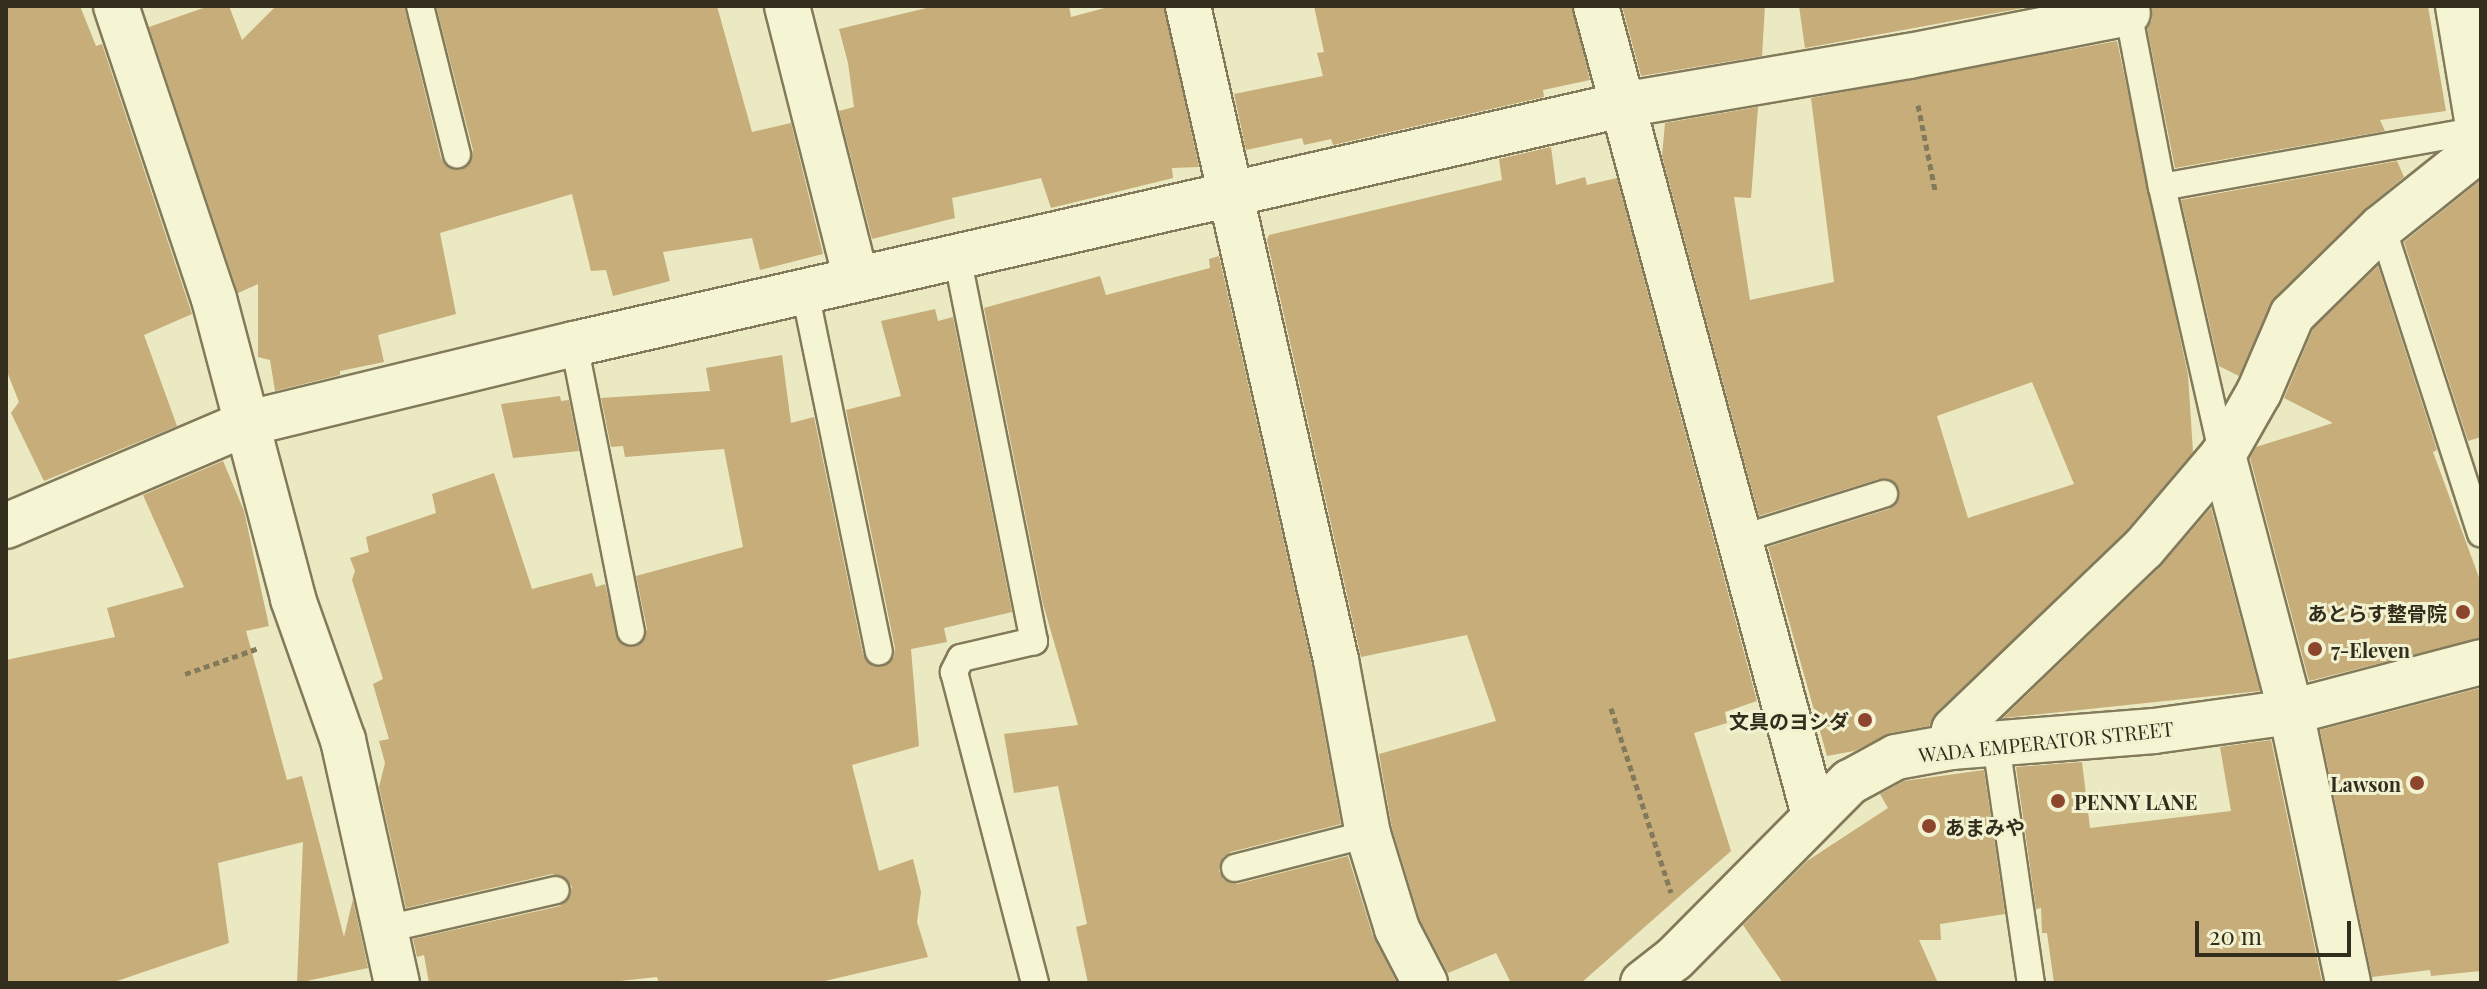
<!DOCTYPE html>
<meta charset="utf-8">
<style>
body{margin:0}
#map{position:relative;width:2487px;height:989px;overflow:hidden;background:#eae9c1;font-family:"Playfair Display","Noto Sans JP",serif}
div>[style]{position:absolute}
.building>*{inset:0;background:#c6ad79}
.path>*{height:5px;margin-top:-2.5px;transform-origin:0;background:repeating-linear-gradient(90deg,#827a5a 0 6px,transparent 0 10px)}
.roads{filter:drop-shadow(2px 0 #827a5a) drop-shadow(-2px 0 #827a5a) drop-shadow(0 2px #827a5a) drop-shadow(0 -2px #827a5a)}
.lane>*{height:26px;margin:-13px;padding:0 13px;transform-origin:13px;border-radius:13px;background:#f6f5d3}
.street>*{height:44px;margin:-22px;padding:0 22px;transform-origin:22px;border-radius:22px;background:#f6f5d3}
.dots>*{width:22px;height:22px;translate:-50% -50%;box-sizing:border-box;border:4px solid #f2f1d0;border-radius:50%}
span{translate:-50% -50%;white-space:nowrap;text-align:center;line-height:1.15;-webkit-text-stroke:6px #f2f1d0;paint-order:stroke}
.poi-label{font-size:20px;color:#332d1d;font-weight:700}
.right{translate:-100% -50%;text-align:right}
.left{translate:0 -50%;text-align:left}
.street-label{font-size:20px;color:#332d1d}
.frame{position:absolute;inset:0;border:8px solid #332d1d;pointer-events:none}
.scale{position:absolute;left:2195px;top:921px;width:156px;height:36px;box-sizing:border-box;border:4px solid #332d1d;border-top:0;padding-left:10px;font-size:24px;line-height:28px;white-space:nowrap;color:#332d1d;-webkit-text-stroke:6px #f2f1d0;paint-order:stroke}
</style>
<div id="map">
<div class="building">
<i style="clip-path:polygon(6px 6px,80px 6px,96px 46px,102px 44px,192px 314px,144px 335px,177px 426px,44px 481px,11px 413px,19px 402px,6px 369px)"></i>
<i style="clip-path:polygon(209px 6px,229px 6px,242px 40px,276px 6px,404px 6px,441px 158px,446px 166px,460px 170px,469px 165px,473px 150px,436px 6px,717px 6px,752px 132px,791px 123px,823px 254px,760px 270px,752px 238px,663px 252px,670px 281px,613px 296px,606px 270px,591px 271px,572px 194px,440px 233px,456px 314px,378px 335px,384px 362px,340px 371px,340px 375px,275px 391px,270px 360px,258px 357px,258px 284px,238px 293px,149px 27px)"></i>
<i style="clip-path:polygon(935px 6px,1069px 6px,1071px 17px,1112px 6px,1164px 6px,1199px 167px,1172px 168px,1173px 178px,1051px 208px,1041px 178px,952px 198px,955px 218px,872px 239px,839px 111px,854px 107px,848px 63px,839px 29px)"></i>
<i style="clip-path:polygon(1314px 6px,1572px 6px,1590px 80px,1543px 90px,1544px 97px,1333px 145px,1331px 139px,1304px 145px,1302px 138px,1246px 150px,1234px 94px,1323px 76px,1317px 53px,1324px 52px)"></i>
<i style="clip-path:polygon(1622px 6px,1765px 6px,1762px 56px,1641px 76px)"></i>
<i style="clip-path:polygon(1799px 6px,2034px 6px,1805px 48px)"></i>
<i style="clip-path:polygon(2152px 6px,2428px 6px,2446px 111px,2380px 120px,2385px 131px,2175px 168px,2147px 28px,2152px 20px)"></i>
<i style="clip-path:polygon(evenodd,2117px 41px,2188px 375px,2193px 452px,2125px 532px,1937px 712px,1929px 726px,1891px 733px,1854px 751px,1827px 756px,1768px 547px,1889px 509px,1896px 504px,1899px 490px,1894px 482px,1879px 479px,1759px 516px,1662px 156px,1665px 123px,1758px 107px,1751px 198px,1734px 197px,1750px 300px,1834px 282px,1811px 98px,2117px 41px,2032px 382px,2074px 484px,1968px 518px,1937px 416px,2032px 382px)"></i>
<i style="clip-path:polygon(1551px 147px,1556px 185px,1585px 177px,1587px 185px,1617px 178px,1757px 701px,1725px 712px,1727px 723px,1694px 733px,1731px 851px,1581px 983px,1511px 983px,1496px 953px,1448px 973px,1420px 920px,1392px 828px,1379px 754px,1496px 721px,1467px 635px,1361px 657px,1267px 240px,1269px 235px,1502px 180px,1499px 159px)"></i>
<i style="clip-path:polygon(2397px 161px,2404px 177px,2365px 209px,2274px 298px,2239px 376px,2219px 366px,2181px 200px)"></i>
<i style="clip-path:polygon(2481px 180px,2481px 437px,2468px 441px,2404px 242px)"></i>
<i style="clip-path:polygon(1219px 256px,1312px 665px,1341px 824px,1231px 852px,1223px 857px,1219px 871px,1224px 880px,1238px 884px,1348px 856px,1373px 936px,1397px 983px,1088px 983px,1076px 927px,1087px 924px,1058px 786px,1014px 793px,1004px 734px,1078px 725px,1043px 604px,984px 308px,1100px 276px,1106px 295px,1210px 268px,1209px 259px)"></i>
<i style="clip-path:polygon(2378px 266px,2437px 450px,2433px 452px,2481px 583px,2481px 638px,2309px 681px,2250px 458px,2256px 447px,2333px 423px,2284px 398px,2313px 329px)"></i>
<i style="clip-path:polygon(935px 309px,938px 321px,953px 317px,1012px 612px,944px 628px,947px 642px,911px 649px,919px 746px,852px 765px,879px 871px,913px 859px,921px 892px,917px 922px,928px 957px,816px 983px,659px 983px,657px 977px,601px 983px,429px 983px,424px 955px,417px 957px,413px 939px,560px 906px,567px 901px,572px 887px,567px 879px,552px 874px,406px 908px,379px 787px,385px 763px,379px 741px,389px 739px,373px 684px,383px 679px,352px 580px,355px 571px,350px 558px,369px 552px,366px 537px,436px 513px,432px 494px,494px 473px,532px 589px,592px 573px,596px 587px,605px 584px,619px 641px,635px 646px,642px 642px,647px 629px,636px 576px,743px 547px,724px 449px,625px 457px,623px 446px,611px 447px,601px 398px,710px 391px,706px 368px,782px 355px,791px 423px,814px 417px,863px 654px,873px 666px,883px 666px,894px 657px,895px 648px,846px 410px,901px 396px,881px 321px)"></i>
<i style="clip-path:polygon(560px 396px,561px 401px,569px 400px,579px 451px,513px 458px,501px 404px)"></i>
<i style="clip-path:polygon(223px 461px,244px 511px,269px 626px,246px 631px,287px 780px,302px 776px,344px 937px,353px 899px,368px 968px,297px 983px,303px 842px,218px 863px,229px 943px,111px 983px,6px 983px,6px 660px,115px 637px,107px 608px,184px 587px,143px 495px)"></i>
<i style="clip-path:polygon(2211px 508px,2260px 691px,2003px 718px,2160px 567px)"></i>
<i style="clip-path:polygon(2481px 688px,2481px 971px,2431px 976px,2430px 970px,2372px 977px,2320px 730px)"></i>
<i style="clip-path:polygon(2271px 740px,2322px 982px,2054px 983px,2047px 933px,2042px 933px,2041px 908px,2036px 909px,2016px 767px,2082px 762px,2090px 828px,2231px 811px,2220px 747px)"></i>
<i style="clip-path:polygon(1984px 770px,2005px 914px,1940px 924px,1941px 940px,1919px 940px,1938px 983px,1783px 983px,1743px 925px,1807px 861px,1888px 808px,1880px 794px,1904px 781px)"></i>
</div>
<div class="path">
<i style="left:1918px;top:105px;width:87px;rotate:78.7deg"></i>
<i style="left:185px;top:674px;width:78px;rotate:-19.4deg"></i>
<i style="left:1611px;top:708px;width:194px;rotate:72deg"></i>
</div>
<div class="roads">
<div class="lane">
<i style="left:420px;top:6px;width:153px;rotate:76deg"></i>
<i style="left:2127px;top:6px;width:184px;rotate:79.1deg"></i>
<i style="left:2162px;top:187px;width:275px;rotate:77.2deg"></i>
<i style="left:2162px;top:187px;width:322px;rotate:-10.2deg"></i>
<i style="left:2382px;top:227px;width:322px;rotate:72.1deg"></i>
<i style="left:957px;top:256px;width:393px;rotate:78.7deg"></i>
<i style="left:1034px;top:641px;width:75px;rotate:166.9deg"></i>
<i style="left:961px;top:658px;width:16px;rotate:117deg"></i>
<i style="left:954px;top:672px;width:321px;rotate:75.4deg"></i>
<i style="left:805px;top:292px;width:367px;rotate:78.4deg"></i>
<i style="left:574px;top:344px;width:293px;rotate:78.8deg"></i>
<i style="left:1740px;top:539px;width:151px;rotate:-17.4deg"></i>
<i style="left:1996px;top:744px;width:242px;rotate:81.7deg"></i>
<i style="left:1235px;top:868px;width:137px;rotate:-14.3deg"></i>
<i style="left:386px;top:929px;width:174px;rotate:-12.9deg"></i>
</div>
<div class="street">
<i style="left:116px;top:6px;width:309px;rotate:71.5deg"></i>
<i style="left:214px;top:299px;width:310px;rotate:75.2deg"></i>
<i style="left:293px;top:599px;width:150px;rotate:70.5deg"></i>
<i style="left:343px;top:740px;width:249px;rotate:77.5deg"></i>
<i style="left:787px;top:6px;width:281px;rotate:75.8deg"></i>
<i style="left:1188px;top:6px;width:671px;rotate:77.25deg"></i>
<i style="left:1336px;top:660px;width:177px;rotate:79.6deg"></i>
<i style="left:1368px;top:834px;width:99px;rotate:73deg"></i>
<i style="left:1397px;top:929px;width:61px;rotate:62.6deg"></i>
<i style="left:1596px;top:6px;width:838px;rotate:74.92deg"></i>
<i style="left:2458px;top:6px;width:140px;rotate:80.5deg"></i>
<i style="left:2223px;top:455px;width:266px;rotate:75.2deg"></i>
<i style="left:2291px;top:712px;width:277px;rotate:78.1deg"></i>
<i style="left:6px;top:526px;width:260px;rotate:-23.1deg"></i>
<i style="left:245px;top:424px;width:339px;rotate:-13.7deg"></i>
<i style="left:574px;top:344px;width:1075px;rotate:-12.85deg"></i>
<i style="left:1622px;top:105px;width:291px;rotate:-9.7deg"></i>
<i style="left:1909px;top:56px;width:223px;rotate:-11.1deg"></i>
<i style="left:1951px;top:747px;width:17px;rotate:-80deg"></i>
<i style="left:1954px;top:730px;width:262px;rotate:-43.8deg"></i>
<i style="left:2143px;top:549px;width:123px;rotate:-49.6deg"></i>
<i style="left:2223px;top:455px;width:73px;rotate:-60.3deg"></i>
<i style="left:2259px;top:392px;width:84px;rotate:-66.8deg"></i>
<i style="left:2292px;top:315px;width:126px;rotate:-44.4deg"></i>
<i style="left:2382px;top:227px;width:127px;rotate:-38.6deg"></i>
<i style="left:1643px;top:983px;width:39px;rotate:-38deg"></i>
<i style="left:1674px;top:959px;width:250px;rotate:-45.2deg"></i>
<i style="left:1850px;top:782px;width:52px;rotate:-28.5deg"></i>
<i style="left:1896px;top:757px;width:56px;rotate:-10.3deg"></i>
<i style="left:1951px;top:747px;width:204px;rotate:-4.5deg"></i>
<i style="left:2154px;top:731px;width:138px;rotate:-7.9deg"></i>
<i style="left:2291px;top:712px;width:196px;rotate:-14.7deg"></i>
</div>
</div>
<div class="dots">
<i style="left:2463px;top:612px;background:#8d462e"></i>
<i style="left:2315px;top:649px;background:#8d462e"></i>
<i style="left:1865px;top:720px;background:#8d462e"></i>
<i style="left:2417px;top:783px;background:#8d462e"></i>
<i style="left:2058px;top:801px;background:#8d462e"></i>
<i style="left:1929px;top:826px;background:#8d462e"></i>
</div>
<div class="poi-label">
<span class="right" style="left:2447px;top:612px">あとらす整骨院</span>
<span class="left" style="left:2331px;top:649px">7-Eleven</span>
<span class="right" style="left:1849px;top:720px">文具のヨシダ</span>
<span class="right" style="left:2401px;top:783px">Lawson</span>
<span class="left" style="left:2074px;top:801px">PENNY LANE</span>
<span class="left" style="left:1945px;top:826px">あまみや</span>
</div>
<div class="street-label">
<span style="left:2046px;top:741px;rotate:-6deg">WADA EMPERATOR STREET</span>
</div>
<div class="frame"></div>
<div class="scale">20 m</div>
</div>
